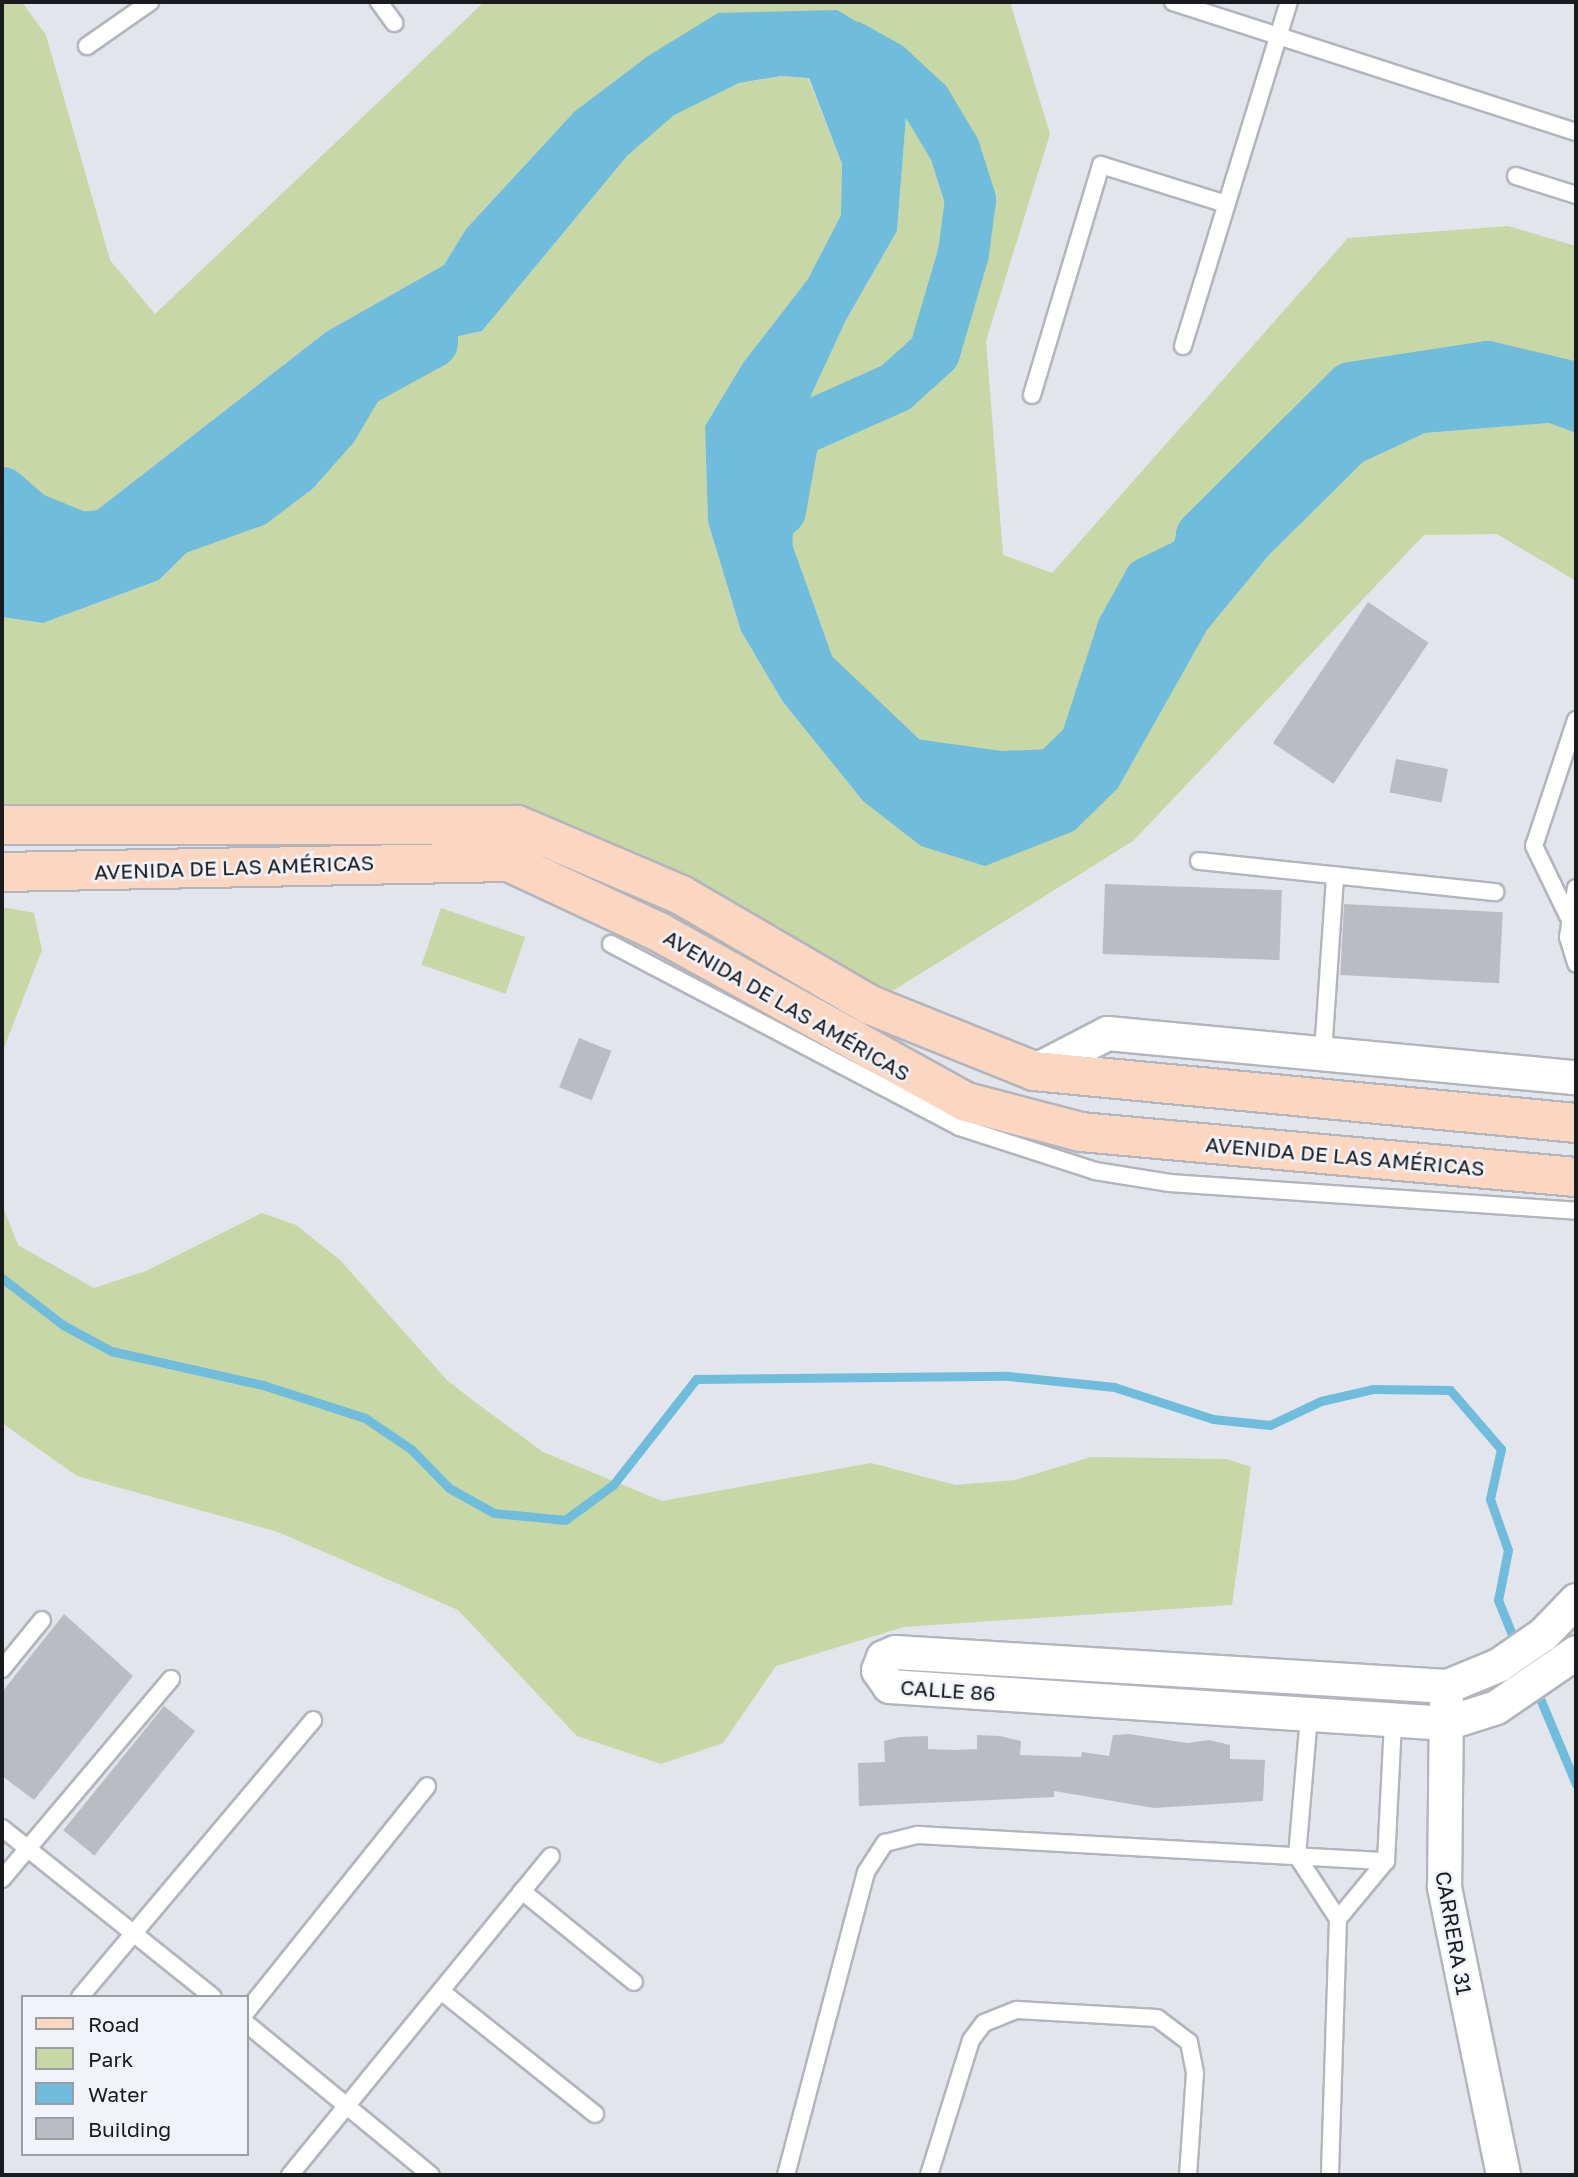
<!DOCTYPE html>
<meta charset="utf-8">
<style>
body{margin:0}
#map{position:relative;width:1578px;height:2177px;overflow:hidden;background:#e3e5ec;font-family:"Golos Text",sans-serif}
div>[style]{position:absolute}
.green>*{inset:0;background:#c8d7a6;transform-origin:0 0}
.water>*{inset:0;background:#6fbcdc}
.stream>*{height:9px;margin:-4.5px;padding:0 4.5px;transform-origin:4.5px;border-radius:4.5px;background:#6fbcdc}
.river>*{height:51px;margin:-25.5px;padding:0 25.5px;transform-origin:25.5px;border-radius:25.5px;background:#6fbcdc}
.building>*{inset:0;background:#b9bcc2;transform-origin:0 0}
.roads{filter:drop-shadow(2px 0 #b3b5bc) drop-shadow(-2px 0 #b3b5bc) drop-shadow(0 2px #b3b5bc) drop-shadow(0 -2px #b3b5bc)}
.lane>*{height:16px;margin:-8px;padding:0 8px;transform-origin:8px;border-radius:8px;background:#fff}
.street>*{height:33px;margin:-16.5px;padding:0 16.5px;transform-origin:16.5px;border-radius:16.5px;background:#fff}
.primary>*{height:38px;margin:-19px;padding:0 19px;transform-origin:19px;border-radius:19px;background:#fbd7c2}
span{translate:-50% -50%;white-space:nowrap;text-align:center;line-height:1.15;-webkit-text-stroke:5px #f0f3f9;paint-order:stroke}
.street-label{font-size:21px;color:#1a1b1e}
.frame{position:absolute;inset:0;border:4px solid #1a1b1e;pointer-events:none}
.legend{position:absolute;left:21px;top:1995px;width:228px;height:161px;box-sizing:border-box;background:#f0f3f9;border:2px solid #9a9da1;margin:0;padding:9px 12px;list-style:none;font-size:21px;color:#1a1b1e}
.legend li{display:flex;align-items:center;gap:14px;height:35px}
.legend b{width:35px;border:2px solid #9a9da1}
</style>
<div id="map">
<div class="green">
<i style="clip-path:polygon(2px 2px,22px 2px,46px 35px,110px 260px,155px 314px,484px 2px,1010px 2px,1050px 134px,986px 341px,1003px 555px,1052px 573px,1348px 238px,1508px 226px,1576px 246px,1576px 378px,1560px 371px,1350px 388px,1239px 500px,1157px 608px,1085px 743px,1053px 774px,953px 791px,907px 763px,851px 709px,780px 510px,794px 432px,846px 320px,897px 231px,911px 54px,718px 13px,574px 112px,466px 229px,444px 265px,326px 332px,97px 510px,31px 517px,2px 492px)"></i>
<i style="clip-path:polygon(782px 76px,808px 78px,842px 164px,841px 215px,808px 279px,743px 363px,705px 426px,708px 522px,741px 631px,783px 702px,863px 801px,1118px 788px,1207px 630px,1268px 556px,1363px 462px,1425px 433px,1549px 423px,1576px 433px,1576px 581px,1497px 534px,1424px 535px,1133px 841px,870px 1005px,581px 848px,2px 825px,2px 617px,43px 623px,159px 580px,359px 382px,432px 342px,482px 331px,627px 156px,674px 114px,739px 83px)"></i>
<i style="clip-path:polygon(2px 907px,34px 913px,42px 950px,2px 1053px)"></i>
<i style="left:441px;top:908px;width:89px;height:60px;rotate:19deg"></i>
<i style="clip-path:polygon(2px 1204px,18px 1245px,94px 1288px,146px 1271px,262px 1213px,296px 1225px,340px 1260px,447px 1380px,471px 1399px,543px 1452px,662px 1501px,871px 1463px,956px 1485px,1015px 1480px,1091px 1457px,1227px 1459px,1251px 1467px,1232px 1605px,904px 1627px,776px 1666px,723px 1743px,661px 1764px,577px 1736px,458px 1610px,278px 1532px,77px 1476px,2px 1423px)"></i>
</div>
<div class="water">
<i style="clip-path:polygon(837px 10px,911px 54px,897px 231px,846px 320px,794px 432px,780px 510px,851px 709px,907px 763px,953px 791px,1053px 774px,1085px 743px,1157px 608px,1239px 500px,1350px 388px,1395px 375px,1487px 366px,1560px 371px,1576px 378px,1576px 433px,1549px 423px,1425px 433px,1363px 462px,1268px 556px,1207px 630px,1118px 788px,1074px 831px,985px 866px,921px 846px,863px 801px,783px 702px,741px 631px,708px 522px,705px 426px,743px 363px,808px 279px,841px 215px,842px 164px,809px 78px,781px 76px,739px 83px,674px 115px,627px 156px,482px 331px,432px 342px,359px 382px,159px 580px,43px 623px,2px 617px,2px 492px,31px 517px,97px 510px,326px 332px,444px 265px,466px 229px,574px 112px,648px 56px,718px 13px)"></i>
</div>
<div class="stream">
<i style="left:2px;top:1278px;width:77px;rotate:37.6deg"></i>
<i style="left:63px;top:1325px;width:55px;rotate:28.4deg"></i>
<i style="left:111px;top:1351px;width:156px;rotate:12.6deg"></i>
<i style="left:263px;top:1385px;width:107px;rotate:17.9deg"></i>
<i style="left:365px;top:1418px;width:55px;rotate:34deg"></i>
<i style="left:411px;top:1449px;width:54px;rotate:45.7deg"></i>
<i style="left:449px;top:1488px;width:51px;rotate:29.1deg"></i>
<i style="left:494px;top:1513px;width:71px;rotate:5.6deg"></i>
<i style="left:565px;top:1520px;width:59px;rotate:-36.1deg"></i>
<i style="left:613px;top:1485px;width:135px;rotate:-51.9deg"></i>
<i style="left:696px;top:1379px;width:312px;rotate:-0.6deg"></i>
<i style="left:1008px;top:1376px;width:107px;rotate:5.9deg"></i>
<i style="left:1114px;top:1387px;width:104px;rotate:17.9deg"></i>
<i style="left:1213px;top:1419px;width:57px;rotate:6deg"></i>
<i style="left:1270px;top:1425px;width:56px;rotate:-25.2deg"></i>
<i style="left:1321px;top:1401px;width:53px;rotate:-13deg"></i>
<i style="left:1373px;top:1389px;width:77px;rotate:0.7deg"></i>
<i style="left:1450px;top:1390px;width:78px;rotate:49.2deg"></i>
<i style="left:1501px;top:1449px;width:51px;rotate:102.4deg"></i>
<i style="left:1490px;top:1499px;width:54px;rotate:70.6deg"></i>
<i style="left:1508px;top:1550px;width:51px;rotate:101.3deg"></i>
<i style="left:1498px;top:1600px;width:48px;rotate:67.8deg"></i>
<i style="left:1536px;top:1689px;width:103px;rotate:67.2deg"></i>
</div>
<div class="river">
<i style="left:2px;top:492px;width:38px;rotate:41deg"></i>
<i style="left:31px;top:517px;width:67px;rotate:22deg"></i>
<i style="left:93px;top:542px;width:54px;rotate:-3.2deg"></i>
<i style="left:147px;top:539px;width:113px;rotate:-19.7deg"></i>
<i style="left:253px;top:501px;width:53px;rotate:-37.3deg"></i>
<i style="left:295px;top:469px;width:57px;rotate:-48.5deg"></i>
<i style="left:333px;top:426px;width:51px;rotate:-59.4deg"></i>
<i style="left:359px;top:382px;width:83px;rotate:-28.7deg"></i>
<i style="left:432px;top:342px;width:17px;rotate:-93deg"></i>
<i style="left:431px;top:325px;width:53px;rotate:-44.2deg"></i>
<i style="left:766px;top:569px;width:50px;rotate:-88.9deg"></i>
<i style="left:767px;top:519px;width:16px;rotate:-35deg"></i>
<i style="left:780px;top:510px;width:79px;rotate:-79.8deg"></i>
<i style="left:794px;top:432px;width:111px;rotate:-24deg"></i>
<i style="left:895px;top:387px;width:52px;rotate:-41.9deg"></i>
<i style="left:934px;top:352px;width:103px;rotate:-73.7deg"></i>
<i style="left:963px;top:253px;width:54px;rotate:-82.6deg"></i>
<i style="left:970px;top:199px;width:52px;rotate:-107.7deg"></i>
<i style="left:954px;top:149px;width:55px;rotate:-120.8deg"></i>
<i style="left:926px;top:102px;width:53px;rotate:-137.3deg"></i>
<i style="left:887px;top:66px;width:41px;rotate:-150.9deg"></i>
<i style="left:800px;top:661px;width:148px;rotate:43.6deg"></i>
<i style="left:907px;top:763px;width:93px;rotate:8deg"></i>
<i style="left:999px;top:776px;width:54px;rotate:-2.1deg"></i>
<i style="left:1053px;top:774px;width:45px;rotate:-44.1deg"></i>
<i style="left:1085px;top:743px;width:120px;rotate:-72deg"></i>
<i style="left:1122px;top:629px;width:54px;rotate:-61deg"></i>
<i style="left:1148px;top:582px;width:55px;rotate:-26.1deg"></i>
<i style="left:1197px;top:558px;width:23px;rotate:-80deg"></i>
<i style="left:1201px;top:535px;width:210px;rotate:-44.8deg"></i>
<i style="left:1350px;top:387px;width:139px;rotate:-8.7deg"></i>
<i style="left:1487px;top:366px;width:91px;rotate:13.3deg"></i>
</div>
<div class="building">
<i style="left:1368px;top:602px;width:73px;height:170px;rotate:34deg"></i>
<i style="left:1396px;top:759px;width:53px;height:34px;rotate:11deg"></i>
<i style="left:1105px;top:884px;width:177px;height:70px;rotate:2deg"></i>
<i style="left:1344px;top:904px;width:159px;height:71px;rotate:3deg"></i>
<i style="left:579px;top:1038px;width:35px;height:53px;rotate:22deg"></i>
<i style="clip-path:polygon(64px 1614px,133px 1676px,34px 1800px,2px 1776px,2px 1692px)"></i>
<i style="left:164px;top:1706px;width:40px;height:160px;rotate:39deg"></i>
<i style="clip-path:polygon(1129px 1734px,1187px 1743px,1209px 1740px,1230px 1745px,1230px 1759px,1265px 1760px,1263px 1801px,1154px 1808px,1054px 1791px,1054px 1797px,859px 1806px,858px 1763px,885px 1762px,884px 1741px,900px 1737px,928px 1736px,928px 1749px,954px 1750px,977px 1749px,977px 1735px,1000px 1736px,1021px 1741px,1020px 1755px,1081px 1757px,1082px 1752px,1109px 1756px,1113px 1735px)"></i>
</div>
<div class="roads">
<div class="lane">
<i style="left:379px;top:2px;width:26px;rotate:54deg"></i>
<i style="left:1173px;top:2px;width:423px;rotate:17.9deg"></i>
<i style="left:87px;top:46px;width:77px;rotate:-34.9deg"></i>
<i style="left:1516px;top:176px;width:63px;rotate:17.6deg"></i>
<i style="left:1183px;top:346px;width:360px;rotate:-72.9deg"></i>
<i style="left:1032px;top:395px;width:240px;rotate:-73.3deg"></i>
<i style="left:1101px;top:165px;width:131px;rotate:17.3deg"></i>
<i style="left:1199px;top:861px;width:298px;rotate:6deg"></i>
<i style="left:1576px;top:888px;width:50px;rotate:99.3deg"></i>
<i style="left:1568px;top:937px;width:28px;rotate:73deg"></i>
<i style="left:1568px;top:916px;width:78px;rotate:-115.9deg"></i>
<i style="left:1534px;top:846px;width:133px;rotate:-71.6deg"></i>
<i style="left:611px;top:944px;width:393px;rotate:27.7deg"></i>
<i style="left:959px;top:1127px;width:143px;rotate:17.9deg"></i>
<i style="left:1095px;top:1171px;width:76px;rotate:9.1deg"></i>
<i style="left:1170px;top:1183px;width:407px;rotate:3.9deg"></i>
<i style="left:1323px;top:1053px;width:178px;rotate:-86.1deg"></i>
<i style="left:2px;top:1669px;width:63px;rotate:-50.8deg"></i>
<i style="left:1309px;top:1716px;width:141px;rotate:94.9deg"></i>
<i style="left:1297px;top:1856px;width:75px;rotate:56.9deg"></i>
<i style="left:1338px;top:1919px;width:256px;rotate:91.8deg"></i>
<i style="left:2px;top:1828px;width:270px;rotate:38.7deg"></i>
<i style="left:2px;top:1879px;width:262px;rotate:-49.8deg"></i>
<i style="left:522px;top:1891px;width:144px;rotate:39.1deg"></i>
<i style="left:1338px;top:1919px;width:75px;rotate:-50.4deg"></i>
<i style="left:1386px;top:1861px;width:140px;rotate:-87.1deg"></i>
<i style="left:441px;top:1991px;width:197px;rotate:38.6deg"></i>
<i style="left:80px;top:1997px;width:362px;rotate:-49.9deg"></i>
<i style="left:247px;top:2011px;width:288px;rotate:-51.3deg"></i>
<i style="left:247px;top:2024px;width:238px;rotate:39.4deg"></i>
<i style="left:290px;top:2175px;width:412px;rotate:-50.7deg"></i>
<i style="left:786px;top:2175px;width:313px;rotate:-75.2deg"></i>
<i style="left:866px;top:1872px;width:35px;rotate:-57deg"></i>
<i style="left:885px;top:1843px;width:34px;rotate:-14deg"></i>
<i style="left:918px;top:1835px;width:469px;rotate:3.2deg"></i>
<i style="left:929px;top:2175px;width:141px;rotate:-72.7deg"></i>
<i style="left:971px;top:2040px;width:21px;rotate:-53deg"></i>
<i style="left:984px;top:2023px;width:35px;rotate:-22deg"></i>
<i style="left:1017px;top:2010px;width:140px;rotate:3.3deg"></i>
<i style="left:1157px;top:2018px;width:40px;rotate:37deg"></i>
<i style="left:1189px;top:2042px;width:32px;rotate:79deg"></i>
<i style="left:1195px;top:2073px;width:102px;rotate:93.9deg"></i>
</div>
<div class="street">
<i style="left:1034px;top:1071px;width:82px;rotate:-27.5deg"></i>
<i style="left:1107px;top:1033px;width:471px;rotate:5.4deg"></i>
<i style="left:1576px;top:1600px;width:47px;rotate:134.1deg"></i>
<i style="left:1543px;top:1634px;width:55px;rotate:145.4deg"></i>
<i style="left:1498px;top:1665px;width:55px;rotate:157.6deg"></i>
<i style="left:1447px;top:1686px;width:553px;rotate:-176.48deg"></i>
<i style="left:895px;top:1652px;width:13px;rotate:157deg"></i>
<i style="left:883px;top:1657px;width:14px;rotate:111deg"></i>
<i style="left:878px;top:1670px;width:19px;rotate:55deg"></i>
<i style="left:889px;top:1686px;width:558px;rotate:3.8deg"></i>
<i style="left:1446px;top:1723px;width:52px;rotate:-17.7deg"></i>
<i style="left:1496px;top:1707px;width:97px;rotate:-34.5deg"></i>
<i style="left:1446px;top:1701px;width:186px;rotate:90.6deg"></i>
<i style="left:1444px;top:1887px;width:294px;rotate:78.4deg"></i>
</div>
<div class="primary">
<i style="left:2px;top:825px;width:515px"></i>
<i style="left:517px;top:825px;width:178px;rotate:23.1deg"></i>
<i style="left:681px;top:895px;width:219px;rotate:30.2deg"></i>
<i style="left:870px;top:1005px;width:177px;rotate:21.9deg"></i>
<i style="left:1034px;top:1071px;width:544px;rotate:5.48deg"></i>
<i style="left:2px;top:872px;width:507px;rotate:-1.13deg"></i>
<i style="left:509px;top:862px;width:166px;rotate:25deg"></i>
<i style="left:659px;top:932px;width:351px;rotate:29deg"></i>
<i style="left:966px;top:1102px;width:119px;rotate:14.6deg"></i>
<i style="left:1081px;top:1132px;width:497px;rotate:5.2deg"></i>
</div>
</div>
<div class="street-label">
<span style="left:234px;top:867px;rotate:-2deg">AVENIDA DE LAS AMÉRICAS</span>
<span style="left:787px;top:1005px;rotate:30deg">AVENIDA DE LAS AMÉRICAS</span>
<span style="left:1345px;top:1156px;rotate:5deg">AVENIDA DE LAS AMÉRICAS</span>
<span style="left:948px;top:1690px;rotate:4deg">CALLE 86</span>
<span style="left:1454px;top:1933px;rotate:80deg">CARRERA 31</span>
</div>
<div class="frame"></div>
<ul class="legend">
<li><b style="height:9px;background:#fbd7c2"></b>Road</li>
<li><b style="height:19px;background:#c8d7a6"></b>Park</li>
<li><b style="height:19px;background:#6fbcdc"></b>Water</li>
<li><b style="height:19px;background:#b9bcc2"></b>Building</li>
</ul>
</div>
